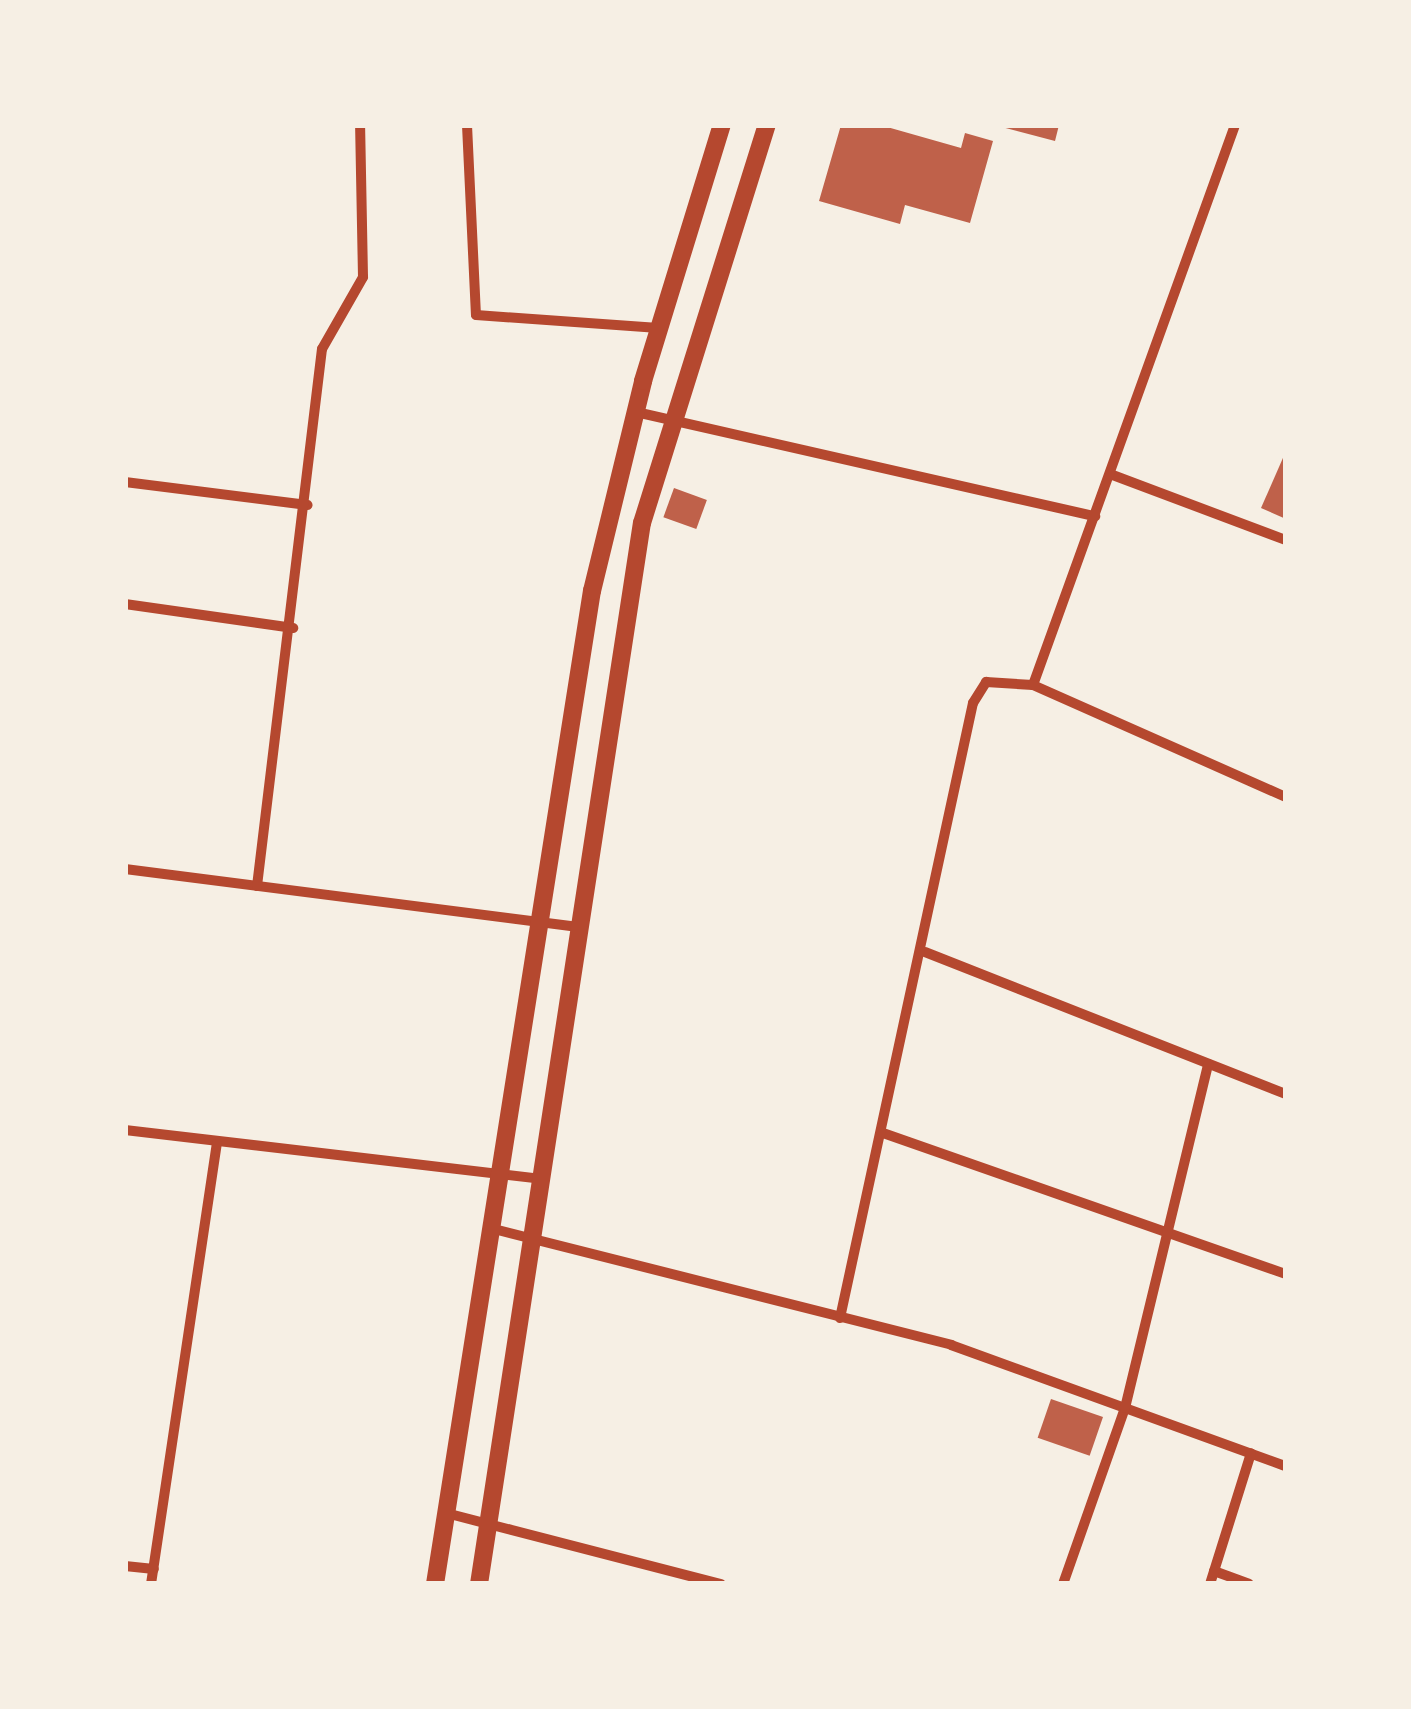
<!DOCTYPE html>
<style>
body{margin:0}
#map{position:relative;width:1411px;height:1709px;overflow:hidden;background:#f6efe4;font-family:Karla,sans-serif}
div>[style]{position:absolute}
.building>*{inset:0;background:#bf614a;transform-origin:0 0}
.minor>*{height:10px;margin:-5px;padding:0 5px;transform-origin:5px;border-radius:5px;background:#b5482f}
.tertiary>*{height:18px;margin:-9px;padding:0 9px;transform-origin:9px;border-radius:9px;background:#b5482f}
span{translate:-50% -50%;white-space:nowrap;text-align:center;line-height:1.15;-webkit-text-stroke:10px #f6efe4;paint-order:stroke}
.frame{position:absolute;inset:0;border:128px solid #f6efe4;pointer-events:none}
</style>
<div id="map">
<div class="building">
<i style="clip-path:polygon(841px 125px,880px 125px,961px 148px,965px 133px,993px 141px,970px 223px,905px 205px,900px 224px,819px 201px)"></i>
<i style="clip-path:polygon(994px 125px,1059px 125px,1055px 141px)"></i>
<i style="clip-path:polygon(1286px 451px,1286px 519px,1261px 508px)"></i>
<i style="left:674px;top:488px;width:35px;height:31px;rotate:20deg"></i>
<i style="left:1051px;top:1399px;width:55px;height:41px;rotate:19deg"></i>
</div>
<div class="minor">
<i style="left:467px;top:125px;width:190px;rotate:87.3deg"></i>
<i style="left:476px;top:315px;width:183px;rotate:4.1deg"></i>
<i style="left:636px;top:412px;width:471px;rotate:12.8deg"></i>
<i style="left:1110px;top:474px;width:188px;rotate:20.6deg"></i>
<i style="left:125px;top:482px;width:184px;rotate:7.2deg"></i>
<i style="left:125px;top:604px;width:170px;rotate:8.1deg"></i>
<i style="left:1033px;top:685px;width:595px;rotate:-70.16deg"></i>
<i style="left:125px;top:869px;width:455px;rotate:7.3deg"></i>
<i style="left:257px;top:886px;width:541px;rotate:-83.1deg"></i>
<i style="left:322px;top:349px;width:83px;rotate:-60.3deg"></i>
<i style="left:363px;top:277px;width:152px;rotate:-91.1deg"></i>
<i style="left:925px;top:952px;width:388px;rotate:21.5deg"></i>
<i style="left:125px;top:1130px;width:417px;rotate:6.7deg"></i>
<i style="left:883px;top:1133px;width:427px;rotate:19.3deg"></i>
<i style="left:490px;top:1228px;width:476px;rotate:14.2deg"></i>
<i style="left:951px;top:1345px;width:356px;rotate:19.9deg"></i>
<i style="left:840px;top:1318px;width:629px;rotate:-77.8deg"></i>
<i style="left:973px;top:703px;width:25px;rotate:-58deg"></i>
<i style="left:986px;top:682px;width:47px;rotate:3.7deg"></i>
<i style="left:1033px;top:685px;width:277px;rotate:23.9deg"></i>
<i style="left:446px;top:1513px;width:284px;rotate:14.5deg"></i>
<i style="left:125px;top:1566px;width:29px;rotate:6deg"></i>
<i style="left:1214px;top:1571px;width:37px;rotate:20deg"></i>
<i style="left:151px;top:1584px;width:445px;rotate:-81.5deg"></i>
<i style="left:1063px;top:1584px;width:187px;rotate:-70.6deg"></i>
<i style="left:1125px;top:1408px;width:354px;rotate:-76.4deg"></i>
<i style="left:1210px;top:1584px;width:137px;rotate:-72.6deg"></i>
</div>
<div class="tertiary">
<i style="left:435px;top:1584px;width:1005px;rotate:-81.02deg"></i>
<i style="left:592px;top:591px;width:216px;rotate:-76.3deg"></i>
<i style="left:643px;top:381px;width:268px;rotate:-72.9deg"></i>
<i style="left:479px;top:1584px;width:1073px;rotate:-81.27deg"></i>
<i style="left:642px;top:523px;width:417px;rotate:-72.6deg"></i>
</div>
<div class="frame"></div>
</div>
